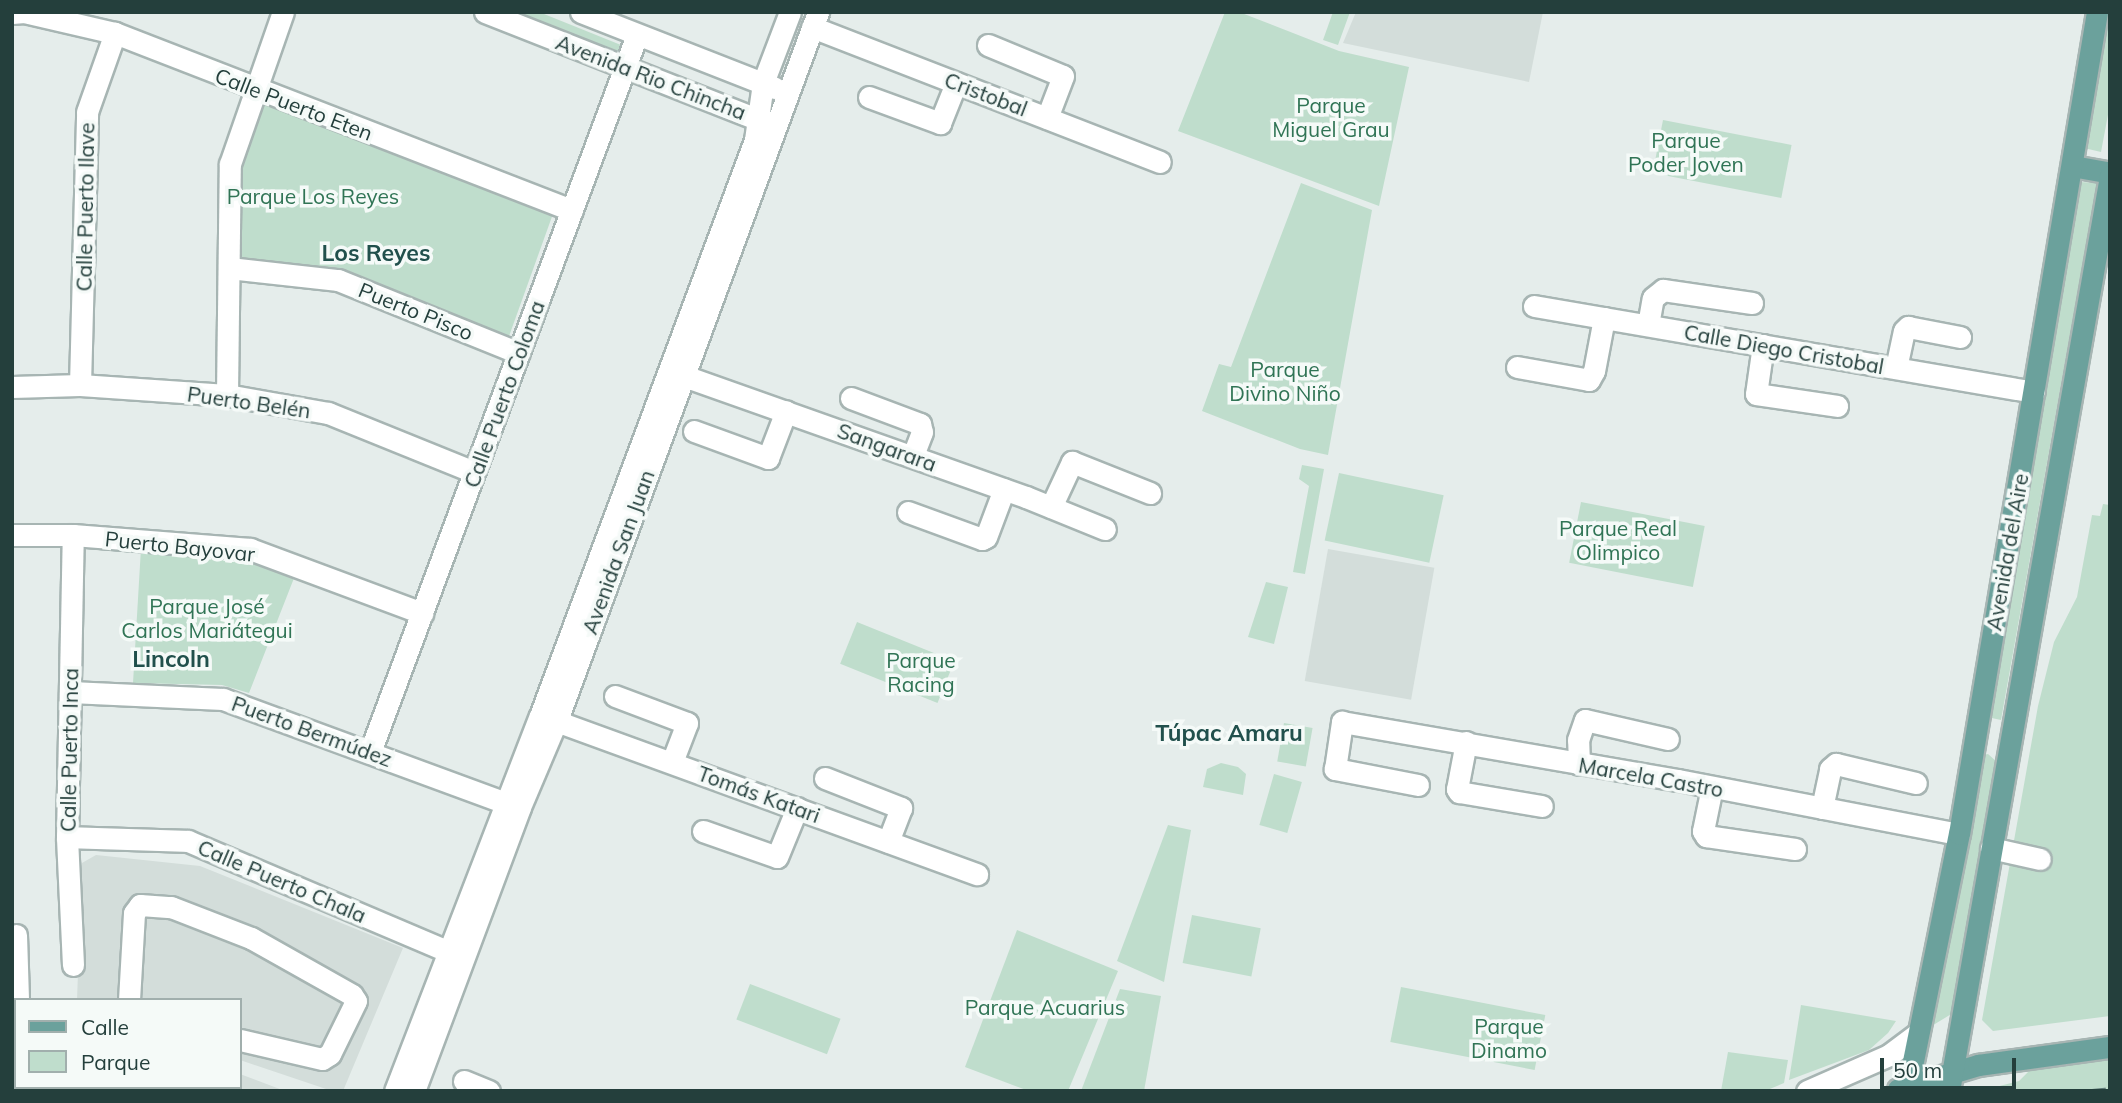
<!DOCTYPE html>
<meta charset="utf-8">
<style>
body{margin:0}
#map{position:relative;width:2122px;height:1103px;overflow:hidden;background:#e5edeb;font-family:Mulish,sans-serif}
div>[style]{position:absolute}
.built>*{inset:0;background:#d3ddda;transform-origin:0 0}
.green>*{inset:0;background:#bfddcc;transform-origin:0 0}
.roads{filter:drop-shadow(2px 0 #a7b5b3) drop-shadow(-2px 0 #a7b5b3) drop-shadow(0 2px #a7b5b3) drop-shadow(0 -2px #a7b5b3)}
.minor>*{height:21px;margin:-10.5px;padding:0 10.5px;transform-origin:10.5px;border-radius:10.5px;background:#fff}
.major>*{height:21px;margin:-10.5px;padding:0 10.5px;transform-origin:10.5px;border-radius:10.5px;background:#6ba19c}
.rail>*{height:5px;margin-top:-2.5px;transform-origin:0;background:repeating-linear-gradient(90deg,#5f7a77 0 14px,transparent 0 21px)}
span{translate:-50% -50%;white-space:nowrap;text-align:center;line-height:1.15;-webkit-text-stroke:7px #f5faf8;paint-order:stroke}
.street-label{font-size:21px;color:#243f3c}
.park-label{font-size:21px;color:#307455}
.neighbourhood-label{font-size:23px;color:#21504c;font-weight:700}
.frame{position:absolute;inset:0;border:14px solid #243f3c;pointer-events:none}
.legend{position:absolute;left:14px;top:998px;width:228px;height:91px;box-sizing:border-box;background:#f5faf8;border:2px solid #a1afad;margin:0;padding:9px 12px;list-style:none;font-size:21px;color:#243f3c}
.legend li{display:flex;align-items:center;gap:14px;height:35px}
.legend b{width:35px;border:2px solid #a1afad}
.scale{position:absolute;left:1880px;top:1058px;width:136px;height:32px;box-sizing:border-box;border:4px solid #243f3c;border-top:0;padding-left:9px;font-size:21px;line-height:24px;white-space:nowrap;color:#243f3c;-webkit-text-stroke:5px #f5faf8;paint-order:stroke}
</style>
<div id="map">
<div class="built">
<i style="clip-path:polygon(1356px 12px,1543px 12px,1529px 82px,1343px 43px)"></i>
<i style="left:1328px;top:549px;width:108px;height:134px;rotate:10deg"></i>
<i style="clip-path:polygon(96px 855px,200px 866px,403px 948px,343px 1091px,332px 1091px,240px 1060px,240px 1000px,77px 1000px,82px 863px)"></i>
<i style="clip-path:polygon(12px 1025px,16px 1025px,16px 1087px,240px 1087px,240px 1074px,285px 1091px,12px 1091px)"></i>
</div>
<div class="green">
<i style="clip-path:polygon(509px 12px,539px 12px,621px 45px,618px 54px)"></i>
<i style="clip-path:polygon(1225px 12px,1239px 12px,1339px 51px,1409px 67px,1379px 206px,1178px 131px)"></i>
<i style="clip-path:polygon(1333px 12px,1350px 12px,1338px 45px,1323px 40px)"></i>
<i style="clip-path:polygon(2106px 12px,2110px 12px,2110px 104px,2101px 152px,2084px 148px)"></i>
<i style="clip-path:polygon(260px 101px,554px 211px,508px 339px,339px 270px,239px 258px,240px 167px)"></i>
<i style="left:1663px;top:120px;width:131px;height:54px;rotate:11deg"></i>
<i style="clip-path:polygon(2080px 182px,2097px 183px,2001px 720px,1987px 717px)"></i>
<i style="clip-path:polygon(1301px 183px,1372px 210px,1328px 455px,1300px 449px,1202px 411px,1219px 364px,1231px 367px)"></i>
<i style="clip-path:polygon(1302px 465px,1324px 469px,1305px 574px,1293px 572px,1309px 486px,1299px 479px)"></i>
<i style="left:1339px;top:473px;width:107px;height:69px;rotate:12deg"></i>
<i style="left:1581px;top:502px;width:126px;height:62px;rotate:11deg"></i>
<i style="clip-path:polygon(2103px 504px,2110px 505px,2110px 1016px,1993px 1031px,1982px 1020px,2038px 706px,2054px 642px,2077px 597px,2092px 515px,2100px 516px)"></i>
<i style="clip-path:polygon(141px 548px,248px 556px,296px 573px,249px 693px,222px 685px,133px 683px)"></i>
<i style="clip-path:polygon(1266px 582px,1288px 587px,1274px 644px,1248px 637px)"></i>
<i style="left:857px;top:622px;width:105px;height:45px;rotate:22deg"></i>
<i style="left:1284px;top:723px;width:29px;height:39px;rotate:10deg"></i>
<i style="clip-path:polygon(1988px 754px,1997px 762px,1953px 1013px,1930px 1027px,1983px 755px)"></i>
<i style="clip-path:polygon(1221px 763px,1238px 767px,1246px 774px,1243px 795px,1203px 787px,1207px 769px)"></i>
<i style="left:1274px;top:774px;width:29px;height:53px;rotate:16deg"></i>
<i style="clip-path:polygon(1168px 825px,1191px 830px,1164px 982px,1117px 961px)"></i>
<i style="left:1192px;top:915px;width:70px;height:49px;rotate:11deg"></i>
<i style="clip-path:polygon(1017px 930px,1118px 971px,1068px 1091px,1029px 1091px,965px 1067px)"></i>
<i style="left:750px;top:984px;width:97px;height:38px;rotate:21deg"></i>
<i style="left:1401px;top:987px;width:147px;height:56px;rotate:11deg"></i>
<i style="clip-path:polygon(1120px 989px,1161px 996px,1144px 1091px,1081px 1091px)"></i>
<i style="clip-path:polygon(1801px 1005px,1896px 1021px,1888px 1033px,1869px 1050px,1789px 1080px)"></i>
<i style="clip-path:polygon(1728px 1052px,1788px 1060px,1784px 1083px,1765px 1091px,1721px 1091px)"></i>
<i style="clip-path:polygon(2110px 1057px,2110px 1091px,1980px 1091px,2019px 1081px,2032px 1068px)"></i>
</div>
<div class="roads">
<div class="minor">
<i style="left:485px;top:12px;width:305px;rotate:21.5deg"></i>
<i style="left:581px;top:12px;width:208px;rotate:21.4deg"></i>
<i style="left:12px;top:13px;width:12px;rotate:-5deg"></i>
<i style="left:24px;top:12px;width:93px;rotate:13deg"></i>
<i style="left:115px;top:33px;width:490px;rotate:21.2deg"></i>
<i style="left:812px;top:27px;width:373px;rotate:21.2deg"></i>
<i style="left:988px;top:45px;width:81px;rotate:22.5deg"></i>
<i style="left:1063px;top:76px;width:45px;rotate:110.9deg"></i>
<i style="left:869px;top:97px;width:76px;rotate:20.1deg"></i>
<i style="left:940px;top:123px;width:43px;rotate:-68.2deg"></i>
<i style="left:229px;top:268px;width:110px;rotate:6.3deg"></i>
<i style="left:338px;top:280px;width:195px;rotate:22deg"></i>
<i style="left:1534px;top:306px;width:507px;rotate:9.76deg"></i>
<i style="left:1648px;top:325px;width:27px;rotate:-80deg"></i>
<i style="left:1653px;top:298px;width:13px;rotate:-39deg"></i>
<i style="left:1663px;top:290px;width:90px;rotate:8.3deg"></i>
<i style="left:1763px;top:345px;width:49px;rotate:98.1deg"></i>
<i style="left:1756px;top:394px;width:82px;rotate:8.4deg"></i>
<i style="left:1517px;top:367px;width:73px;rotate:10.2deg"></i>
<i style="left:1589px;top:380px;width:10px;rotate:-61deg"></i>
<i style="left:1594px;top:371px;width:54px;rotate:-79.3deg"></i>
<i style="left:1896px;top:368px;width:38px;rotate:-78deg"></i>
<i style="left:1904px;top:331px;width:6px;rotate:-45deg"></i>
<i style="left:1908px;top:327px;width:53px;rotate:10.9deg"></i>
<i style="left:670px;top:371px;width:378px;rotate:19.5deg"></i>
<i style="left:1026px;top:497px;width:85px;rotate:22.1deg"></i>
<i style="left:80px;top:385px;width:273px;rotate:-88.5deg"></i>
<i style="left:87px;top:112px;width:84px;rotate:-70.5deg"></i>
<i style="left:12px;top:387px;width:68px;rotate:-1.7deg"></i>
<i style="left:80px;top:385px;width:147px;rotate:3.9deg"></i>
<i style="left:227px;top:395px;width:103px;rotate:10.1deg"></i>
<i style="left:328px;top:413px;width:157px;rotate:22deg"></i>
<i style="left:227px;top:395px;width:231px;rotate:-89.3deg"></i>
<i style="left:230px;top:164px;width:161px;rotate:-70.8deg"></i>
<i style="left:851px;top:398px;width:74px;rotate:20.6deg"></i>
<i style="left:920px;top:424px;width:8px;rotate:76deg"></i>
<i style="left:922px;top:432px;width:26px;rotate:111deg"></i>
<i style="left:694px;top:431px;width:79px;rotate:20deg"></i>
<i style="left:768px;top:458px;width:50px;rotate:-69deg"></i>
<i style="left:1051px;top:507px;width:50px;rotate:-65deg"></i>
<i style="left:1072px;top:462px;width:84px;rotate:21.7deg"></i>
<i style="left:908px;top:512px;width:79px;rotate:20deg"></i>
<i style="left:982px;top:539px;width:4px;rotate:-27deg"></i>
<i style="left:986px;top:537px;width:51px;rotate:-69.4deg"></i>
<i style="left:12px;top:535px;width:61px"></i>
<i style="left:73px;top:535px;width:178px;rotate:4.5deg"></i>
<i style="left:250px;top:549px;width:184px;rotate:20.4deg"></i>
<i style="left:70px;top:692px;width:153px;rotate:2.6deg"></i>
<i style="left:223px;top:699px;width:302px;rotate:20.2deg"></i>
<i style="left:615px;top:696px;width:77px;rotate:20.6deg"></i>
<i style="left:687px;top:723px;width:42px;rotate:111deg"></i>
<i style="left:545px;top:717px;width:460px;rotate:20deg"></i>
<i style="left:1466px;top:742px;width:48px;rotate:100.8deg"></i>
<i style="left:1457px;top:789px;width:4px;rotate:56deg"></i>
<i style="left:1459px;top:792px;width:84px;rotate:9.6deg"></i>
<i style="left:370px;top:752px;width:765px;rotate:-69.58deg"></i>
<i style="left:1579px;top:764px;width:24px;rotate:-92deg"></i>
<i style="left:1578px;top:740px;width:21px;rotate:-71deg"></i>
<i style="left:1585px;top:720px;width:85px;rotate:12.9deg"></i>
<i style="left:825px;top:778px;width:82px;rotate:21.5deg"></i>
<i style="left:901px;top:808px;width:36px;rotate:111deg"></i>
<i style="left:1418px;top:785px;width:85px;rotate:-169.1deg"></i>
<i style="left:1335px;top:769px;width:48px;rotate:-81.5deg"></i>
<i style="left:1342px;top:722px;width:341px;rotate:9.8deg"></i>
<i style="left:1678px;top:780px;width:286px;rotate:10.9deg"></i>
<i style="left:1712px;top:787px;width:45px;rotate:101.6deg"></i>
<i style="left:1703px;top:831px;width:6px;rotate:59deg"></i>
<i style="left:1706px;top:836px;width:90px;rotate:8.3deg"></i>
<i style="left:1822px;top:808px;width:40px;rotate:-78deg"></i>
<i style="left:1830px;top:769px;width:8px;rotate:-40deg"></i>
<i style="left:1836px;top:764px;width:82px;rotate:13.4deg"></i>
<i style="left:703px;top:831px;width:78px;rotate:19.4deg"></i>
<i style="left:777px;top:857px;width:53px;rotate:-67.8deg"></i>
<i style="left:67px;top:837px;width:121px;rotate:1.9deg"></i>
<i style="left:188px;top:841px;width:284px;rotate:23deg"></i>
<i style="left:1991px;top:848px;width:50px;rotate:12.7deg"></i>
<i style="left:16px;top:935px;width:65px;rotate:88.2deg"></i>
<i style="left:73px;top:965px;width:128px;rotate:-92.7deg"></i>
<i style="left:67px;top:837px;width:302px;rotate:-88.9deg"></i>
<i style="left:129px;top:1000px;width:87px;rotate:-86.7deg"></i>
<i style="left:134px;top:913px;width:10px;rotate:-53deg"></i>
<i style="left:140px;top:905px;width:31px;rotate:4deg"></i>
<i style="left:171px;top:907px;width:86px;rotate:21.2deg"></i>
<i style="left:251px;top:938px;width:116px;rotate:29.4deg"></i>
<i style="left:352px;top:995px;width:7px;rotate:56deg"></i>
<i style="left:356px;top:1001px;width:59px;rotate:116.1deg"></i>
<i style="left:330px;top:1054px;width:9px;rotate:148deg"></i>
<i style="left:322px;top:1059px;width:84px;rotate:-167deg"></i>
<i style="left:12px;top:1019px;width:4px"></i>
<i style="left:464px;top:1081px;width:27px;rotate:22deg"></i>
<i style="left:395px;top:1091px;width:402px;rotate:-68.9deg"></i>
<i style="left:540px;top:716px;width:615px;rotate:-69.53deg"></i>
<i style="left:755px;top:140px;width:58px;rotate:-82deg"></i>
<i style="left:763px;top:83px;width:76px;rotate:-69.2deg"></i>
<i style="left:414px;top:1091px;width:303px;rotate:-69.5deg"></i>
<i style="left:520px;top:807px;width:95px;rotate:-67deg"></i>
<i style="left:557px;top:720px;width:755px;rotate:-69.76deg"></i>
<i style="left:1807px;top:1091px;width:90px;rotate:-23.7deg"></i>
<i style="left:1889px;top:1055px;width:36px;rotate:-37deg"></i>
</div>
<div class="major">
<i style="left:2072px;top:166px;width:39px;rotate:10deg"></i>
<i style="left:1898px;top:1089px;width:84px;rotate:-16.7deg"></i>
<i style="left:1978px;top:1065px;width:133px;rotate:-7.8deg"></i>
<i style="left:1907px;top:1091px;width:262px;rotate:-78.6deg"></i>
<i style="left:1959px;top:834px;width:834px;rotate:-80.47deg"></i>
<i style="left:1949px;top:1091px;width:929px;rotate:-80.02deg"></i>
</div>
</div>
<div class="rail">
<i style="left:2092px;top:1091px;width:18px;rotate:-6deg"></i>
</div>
<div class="street-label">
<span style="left:651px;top:77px;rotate:21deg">Avenida Rio Chincha</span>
<span style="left:986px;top:94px;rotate:21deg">Cristobal</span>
<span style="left:294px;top:104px;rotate:21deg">Calle Puerto Eten</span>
<span style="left:85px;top:207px;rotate:-89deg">Calle Puerto Ilave</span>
<span style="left:416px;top:311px;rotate:22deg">Puerto Pisco</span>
<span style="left:1784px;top:349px;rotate:10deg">Calle Diego Cristobal</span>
<span style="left:504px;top:394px;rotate:-70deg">Calle Puerto Coloma</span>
<span style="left:249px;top:402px;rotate:8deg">Puerto Belén</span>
<span style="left:887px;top:447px;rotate:20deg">Sangarara</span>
<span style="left:180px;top:546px;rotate:6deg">Puerto Bayovar</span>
<span style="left:618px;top:552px;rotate:-70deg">Avenida San Juan</span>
<span style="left:2007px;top:552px;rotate:-80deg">Avenida del Aire</span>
<span style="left:312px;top:731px;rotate:20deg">Puerto Bermúdez</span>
<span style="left:69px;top:750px;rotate:-89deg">Calle Puerto Inca</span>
<span style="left:1651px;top:777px;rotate:10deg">Marcela Castro</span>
<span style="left:759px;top:794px;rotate:20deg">Tomás Katari</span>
<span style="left:282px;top:881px;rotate:23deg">Calle Puerto Chala</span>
</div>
<div class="park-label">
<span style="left:1331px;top:117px">Parque<br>Miguel Grau</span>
<span style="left:1686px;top:152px">Parque<br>Poder Joven</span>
<span style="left:313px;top:196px">Parque Los Reyes</span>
<span style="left:1285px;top:381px">Parque<br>Divino Niño</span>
<span style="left:1618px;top:540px">Parque Real<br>Olimpico</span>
<span style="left:207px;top:618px">Parque José<br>Carlos Mariátegui</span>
<span style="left:921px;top:672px">Parque<br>Racing</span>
<span style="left:1045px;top:1007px">Parque Acuarius</span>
<span style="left:1509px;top:1038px">Parque<br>Dinamo</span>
</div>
<div class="neighbourhood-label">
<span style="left:376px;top:253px">Los Reyes</span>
<span style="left:171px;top:659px">Lincoln</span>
<span style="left:1229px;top:733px">Túpac Amaru</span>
</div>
<div class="frame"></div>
<ul class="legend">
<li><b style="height:9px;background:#6ba19c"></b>Calle</li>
<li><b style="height:19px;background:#bfddcc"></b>Parque</li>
</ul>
<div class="scale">50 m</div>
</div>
